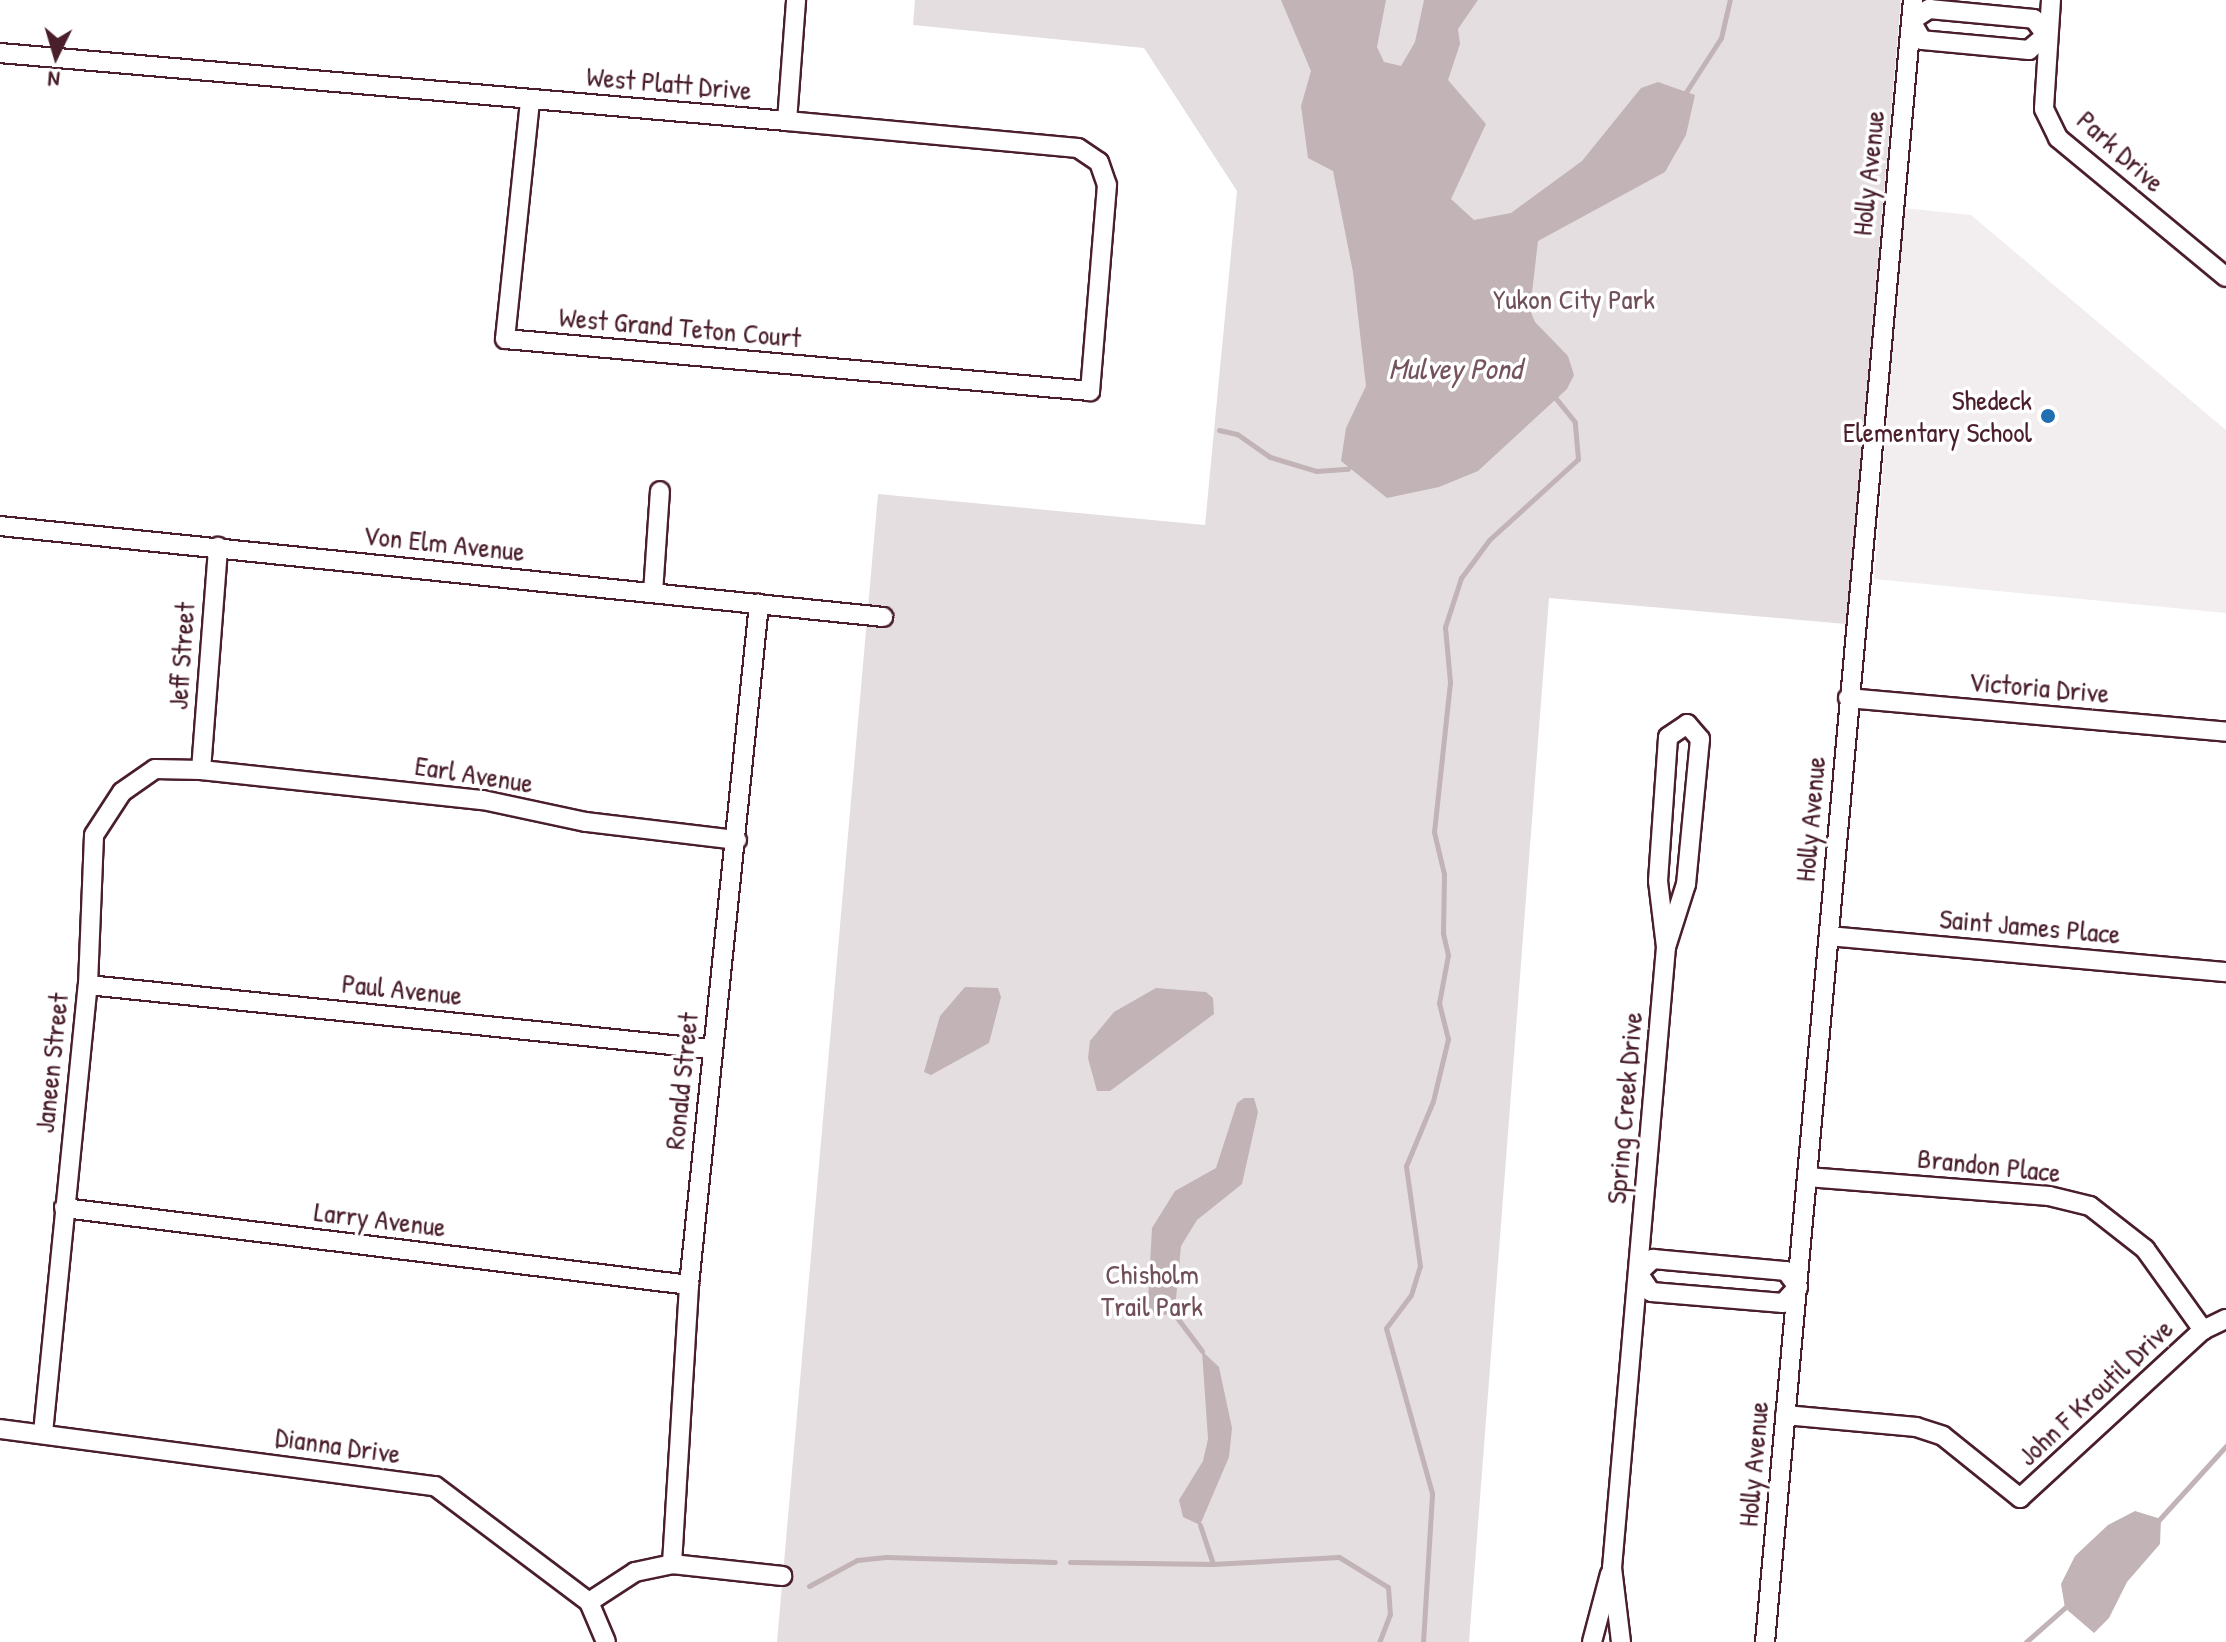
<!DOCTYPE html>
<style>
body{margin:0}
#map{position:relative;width:2226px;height:1642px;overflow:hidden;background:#fff;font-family:"Patrick Hand",sans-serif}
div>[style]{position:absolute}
.built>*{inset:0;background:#f2eeef}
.green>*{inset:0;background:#e5dee0}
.water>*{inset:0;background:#c1b3b6}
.stream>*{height:5px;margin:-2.5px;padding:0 2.5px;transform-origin:2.5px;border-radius:2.5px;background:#c1b3b6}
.roads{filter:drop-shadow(2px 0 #4a1f2b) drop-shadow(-2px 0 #4a1f2b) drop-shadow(0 2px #4a1f2b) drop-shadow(0 -2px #4a1f2b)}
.street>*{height:18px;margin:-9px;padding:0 9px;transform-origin:9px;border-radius:9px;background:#fff}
.dots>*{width:22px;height:22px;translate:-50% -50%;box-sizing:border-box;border:4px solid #fff;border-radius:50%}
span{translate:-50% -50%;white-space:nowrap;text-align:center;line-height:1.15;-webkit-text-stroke:7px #fff;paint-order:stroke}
.street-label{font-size:28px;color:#4a1f2b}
.park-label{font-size:28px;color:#714f58}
.poi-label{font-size:28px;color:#4a1f2b}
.right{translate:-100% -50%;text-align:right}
.water-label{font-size:30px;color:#74535c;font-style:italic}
.north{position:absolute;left:16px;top:16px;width:80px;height:80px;-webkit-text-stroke:6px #fff;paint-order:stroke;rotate:185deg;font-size:22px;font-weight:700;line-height:32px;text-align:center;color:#4a1f2b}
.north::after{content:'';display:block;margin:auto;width:28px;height:36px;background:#4a1f2b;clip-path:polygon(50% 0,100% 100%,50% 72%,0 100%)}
</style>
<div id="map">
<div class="built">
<i style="clip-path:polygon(1904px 208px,1971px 215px,2226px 430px,2226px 613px,1874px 579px)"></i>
</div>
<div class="green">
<i style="clip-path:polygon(915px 0,1901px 0,1846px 624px,1549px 598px,1469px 1642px,777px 1642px,878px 494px,1205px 525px,1237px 191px,1144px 48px,913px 25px)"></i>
</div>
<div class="water">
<i style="clip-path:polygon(1281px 0,1386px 0,1377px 47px,1384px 62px,1401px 66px,1415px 42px,1424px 0,1478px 0,1458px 29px,1460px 44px,1448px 80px,1486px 124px,1451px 199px,1474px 220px,1511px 213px,1582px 161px,1641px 88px,1658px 82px,1695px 95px,1686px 135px,1665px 172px,1538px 241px,1530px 310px,1535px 322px,1568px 356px,1574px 375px,1567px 389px,1478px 471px,1439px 487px,1387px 498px,1341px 461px,1346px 428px,1366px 386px,1353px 272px,1333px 171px,1308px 158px,1301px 106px,1311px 71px)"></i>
<i style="clip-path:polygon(965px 987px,998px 988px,1001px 997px,989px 1043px,931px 1075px,924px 1072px,940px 1016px)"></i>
<i style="clip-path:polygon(1156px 988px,1206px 992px,1213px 998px,1214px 1014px,1110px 1091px,1097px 1091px,1088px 1058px,1090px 1041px,1114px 1012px)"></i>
<i style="clip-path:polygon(1244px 1098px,1254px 1098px,1258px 1112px,1242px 1184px,1197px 1220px,1181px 1246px,1176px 1299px,1166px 1315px,1158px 1315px,1150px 1311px,1148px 1302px,1152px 1228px,1175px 1191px,1216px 1168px,1237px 1103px)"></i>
<i style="clip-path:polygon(1202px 1351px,1219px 1367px,1232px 1428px,1229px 1457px,1200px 1525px,1183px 1517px,1179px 1500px,1203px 1461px,1208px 1439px)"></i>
<i style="clip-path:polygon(2135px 1511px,2161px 1519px,2160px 1544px,2127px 1582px,2109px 1618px,2094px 1633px,2065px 1608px,2061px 1584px,2075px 1556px,2108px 1525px)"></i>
</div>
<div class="stream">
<i style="left:1686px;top:92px;width:64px;rotate:-57.1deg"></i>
<i style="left:1721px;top:38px;width:39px;rotate:-77deg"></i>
<i style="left:1219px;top:430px;width:18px;rotate:13deg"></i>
<i style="left:1237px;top:434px;width:40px;rotate:34.9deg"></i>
<i style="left:1270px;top:457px;width:48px;rotate:16.9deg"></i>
<i style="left:1316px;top:471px;width:32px;rotate:-4deg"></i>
<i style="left:1169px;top:1307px;width:55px;rotate:53.1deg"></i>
<i style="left:2157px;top:1522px;width:103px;rotate:-47.8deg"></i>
<i style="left:1200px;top:1525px;width:41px;rotate:71.6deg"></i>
<i style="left:1070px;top:1562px;width:143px;rotate:0.8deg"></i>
<i style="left:1213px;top:1564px;width:126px;rotate:-3.2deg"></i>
<i style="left:1339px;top:1557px;width:57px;rotate:31.5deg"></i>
<i style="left:1388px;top:1587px;width:27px;rotate:86deg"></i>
<i style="left:1390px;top:1614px;width:30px;rotate:111deg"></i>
<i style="left:809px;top:1586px;width:55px;rotate:-28.4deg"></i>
<i style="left:857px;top:1560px;width:29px;rotate:-6deg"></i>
<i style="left:886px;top:1557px;width:169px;rotate:1.7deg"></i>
<i style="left:1423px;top:1642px;width:149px;rotate:-86.5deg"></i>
<i style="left:1432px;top:1493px;width:171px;rotate:-105.6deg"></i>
<i style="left:1386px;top:1328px;width:41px;rotate:-52.9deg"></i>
<i style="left:1411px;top:1295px;width:30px;rotate:-73deg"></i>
<i style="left:1420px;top:1266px;width:101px;rotate:-98deg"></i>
<i style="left:1406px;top:1166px;width:70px;rotate:-67.4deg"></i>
<i style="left:1433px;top:1101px;width:64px;rotate:-76.4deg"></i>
<i style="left:1448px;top:1039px;width:37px;rotate:-104deg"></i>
<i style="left:1439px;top:1003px;width:49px;rotate:-79.4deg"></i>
<i style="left:1448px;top:955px;width:23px;rotate:-103deg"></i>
<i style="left:1443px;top:933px;width:59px;rotate:-89deg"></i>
<i style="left:1444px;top:874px;width:43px;rotate:-103.4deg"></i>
<i style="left:1434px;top:832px;width:151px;rotate:-83.9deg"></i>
<i style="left:1450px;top:682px;width:55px;rotate:-95.2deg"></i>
<i style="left:1445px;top:627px;width:52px;rotate:-71.9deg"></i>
<i style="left:1461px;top:578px;width:47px;rotate:-53.6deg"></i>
<i style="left:1489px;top:540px;width:120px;rotate:-42.3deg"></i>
<i style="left:1578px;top:459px;width:37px;rotate:-95deg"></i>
<i style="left:1575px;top:422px;width:33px;rotate:-129deg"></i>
<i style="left:2026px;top:1642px;width:56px;rotate:-41.4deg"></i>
</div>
<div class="roads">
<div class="street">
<i style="left:2051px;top:0;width:109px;rotate:93.7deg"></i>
<i style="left:2044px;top:109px;width:32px;rotate:64deg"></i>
<i style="left:2058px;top:138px;width:218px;rotate:39.6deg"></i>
<i style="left:1929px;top:9px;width:105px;rotate:5.4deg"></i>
<i style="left:2034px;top:19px;width:20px;rotate:53deg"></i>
<i style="left:2046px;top:35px;width:23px;rotate:139deg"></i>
<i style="left:2029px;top:50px;width:107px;rotate:-174.7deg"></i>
<i style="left:1922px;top:40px;width:22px;rotate:-120deg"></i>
<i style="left:1911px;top:21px;width:22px;rotate:-34deg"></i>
<i style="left:0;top:53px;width:790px;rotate:4.94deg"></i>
<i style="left:787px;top:121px;width:292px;rotate:5.3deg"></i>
<i style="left:1078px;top:148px;width:25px;rotate:34deg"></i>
<i style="left:1099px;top:162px;width:24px;rotate:71deg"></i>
<i style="left:1107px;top:185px;width:207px;rotate:94.7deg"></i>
<i style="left:1090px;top:391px;width:587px;rotate:-174.92deg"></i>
<i style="left:505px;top:339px;width:240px;rotate:-84deg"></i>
<i style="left:787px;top:121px;width:121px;rotate:-85.7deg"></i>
<i style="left:0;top:526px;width:888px;rotate:5.88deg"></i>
<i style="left:653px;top:593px;width:102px;rotate:-86.1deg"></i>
<i style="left:1848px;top:698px;width:380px;rotate:5.1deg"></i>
<i style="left:201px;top:770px;width:224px;rotate:-85.6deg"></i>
<i style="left:1829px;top:936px;width:399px;rotate:5.2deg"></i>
<i style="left:88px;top:985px;width:626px;rotate:5.87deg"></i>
<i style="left:1807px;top:1177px;width:243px;rotate:4.5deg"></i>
<i style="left:2049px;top:1196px;width:42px;rotate:13.7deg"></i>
<i style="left:2090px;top:1206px;width:70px;rotate:38deg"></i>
<i style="left:2145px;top:1249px;width:100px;rotate:54.4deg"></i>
<i style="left:64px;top:1208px;width:630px;rotate:7.02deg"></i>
<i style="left:1653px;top:1259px;width:134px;rotate:5.2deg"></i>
<i style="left:1786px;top:1271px;width:20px;rotate:53deg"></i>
<i style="left:1798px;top:1287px;width:22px;rotate:133deg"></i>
<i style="left:1783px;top:1303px;width:132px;rotate:-175.2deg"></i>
<i style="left:1651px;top:1292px;width:23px;rotate:-124deg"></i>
<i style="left:1638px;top:1273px;width:21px;rotate:-43deg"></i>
<i style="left:1785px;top:1415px;width:132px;rotate:5.2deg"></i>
<i style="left:1916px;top:1427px;width:28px;rotate:18deg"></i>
<i style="left:1943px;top:1436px;width:99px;rotate:38.8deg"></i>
<i style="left:2020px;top:1498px;width:248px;rotate:-42.6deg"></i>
<i style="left:2203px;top:1330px;width:25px;rotate:-26deg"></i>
<i style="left:0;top:1429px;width:439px;rotate:7.5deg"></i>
<i style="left:435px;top:1486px;width:193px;rotate:37deg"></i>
<i style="left:589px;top:1602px;width:43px;rotate:67deg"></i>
<i style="left:43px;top:1433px;width:450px;rotate:-84.3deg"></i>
<i style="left:88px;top:985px;width:150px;rotate:-87.7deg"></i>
<i style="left:94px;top:835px;width:51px;rotate:-56.9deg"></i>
<i style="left:122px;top:792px;width:40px;rotate:-34.9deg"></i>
<i style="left:155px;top:769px;width:46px;rotate:1.2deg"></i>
<i style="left:201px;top:770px;width:284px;rotate:6.1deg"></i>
<i style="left:483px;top:800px;width:105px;rotate:12.1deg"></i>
<i style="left:586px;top:822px;width:152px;rotate:6.8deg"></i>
<i style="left:672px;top:1564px;width:280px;rotate:-86.5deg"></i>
<i style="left:689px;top:1285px;width:685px;rotate:-84.13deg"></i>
<i style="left:589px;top:1602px;width:55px;rotate:-33.1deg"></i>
<i style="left:635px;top:1572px;width:38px;rotate:-12deg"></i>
<i style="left:672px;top:1564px;width:111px;rotate:6.2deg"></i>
<i style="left:1592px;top:1642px;width:70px;rotate:-75.2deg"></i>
<i style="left:1621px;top:1642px;width:75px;rotate:-96.9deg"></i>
<i style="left:1612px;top:1568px;width:623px;rotate:-85.03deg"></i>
<i style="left:1666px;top:947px;width:66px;rotate:-96.9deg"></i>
<i style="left:1658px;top:881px;width:144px;rotate:-86deg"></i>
<i style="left:1668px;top:737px;width:23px;rotate:-34deg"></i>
<i style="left:1687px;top:724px;width:20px;rotate:49deg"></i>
<i style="left:1700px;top:739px;width:146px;rotate:95.5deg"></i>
<i style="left:1686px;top:884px;width:66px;rotate:107.6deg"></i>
<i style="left:1765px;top:1642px;width:1649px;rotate:-84.85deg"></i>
</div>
</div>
<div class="dots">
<i style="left:2048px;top:416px;background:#1f6fb2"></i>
</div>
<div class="street-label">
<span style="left:669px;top:83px;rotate:5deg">West Platt Drive</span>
<span style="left:2121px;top:151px;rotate:42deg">Park Drive</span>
<span style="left:1868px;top:173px;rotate:-84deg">Holly Avenue</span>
<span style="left:680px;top:327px;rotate:5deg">West Grand Teton Court</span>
<span style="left:444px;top:543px;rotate:6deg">Von Elm Avenue</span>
<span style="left:181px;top:656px;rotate:-86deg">Jeff Street</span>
<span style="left:2039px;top:687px;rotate:5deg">Victoria Drive</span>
<span style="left:474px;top:774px;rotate:9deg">Earl Avenue</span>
<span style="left:1810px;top:819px;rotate:-85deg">Holly Avenue</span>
<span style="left:2030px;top:926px;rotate:5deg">Saint James Place</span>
<span style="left:402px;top:989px;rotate:6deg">Paul Avenue</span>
<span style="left:51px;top:1063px;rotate:-84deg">Janeen Street</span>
<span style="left:681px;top:1081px;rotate:-84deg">Ronald Street</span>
<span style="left:1624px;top:1108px;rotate:-85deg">Spring Creek Drive</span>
<span style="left:1989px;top:1165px;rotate:6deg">Brandon Place</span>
<span style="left:380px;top:1219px;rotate:7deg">Larry Avenue</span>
<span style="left:2095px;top:1392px;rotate:-43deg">John F Kroutil Drive</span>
<span style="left:338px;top:1445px;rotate:8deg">Dianna Drive</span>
<span style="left:1753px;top:1464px;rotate:-85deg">Holly Avenue</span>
</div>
<div class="park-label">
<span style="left:1574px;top:299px">Yukon City Park</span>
<span style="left:1152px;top:1290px">Chisholm<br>Trail Park</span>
</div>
<div class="poi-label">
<span class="right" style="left:2032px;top:416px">Shedeck<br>Elementary School</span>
</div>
<div class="water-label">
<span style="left:1455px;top:368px">Mulvey Pond</span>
</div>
<div class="north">N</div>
</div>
